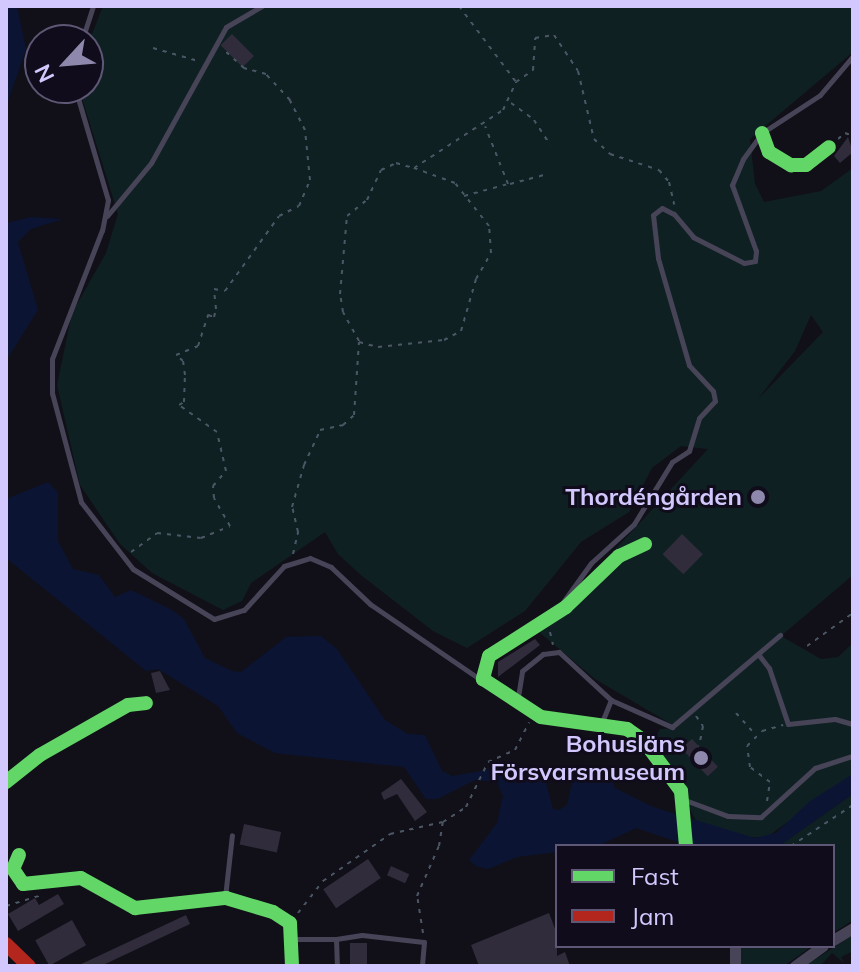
<!DOCTYPE html>
<meta charset="utf-8">
<style>
body{margin:0}
#map{position:relative;width:859px;height:972px;overflow:hidden;background:#111018;font-family:Mulish,sans-serif}
div>[style]{position:absolute}
.green>*{inset:0;background:#0f2023}
.water>*{inset:0;background:#0b1533}
.building>*{inset:0;background:#302c3b;transform-origin:0 0}
.path>*{height:2px;margin-top:-1px;transform-origin:0;background:repeating-linear-gradient(90deg,#4b5764 0 4px,transparent 0 10px)}
.lane>*{height:5px;margin:-2.5px;padding:0 2.5px;transform-origin:2.5px;border-radius:2.5px;background:#474458}
.street>*{height:11px;margin:-5.5px;padding:0 5.5px;transform-origin:5.5px;border-radius:5.5px;background:#474458}
.fast>*{height:14px;margin:-7px;padding:0 7px;transform-origin:7px;border-radius:7px;background:#63d668}
.jam>*{height:14px;margin:-7px;padding:0 7px;transform-origin:7px;border-radius:7px;background:#b3261e}
.dots>*{width:22px;height:22px;translate:-50% -50%;box-sizing:border-box;border:4px solid #100c1b;border-radius:50%}
span{translate:-50% -50%;white-space:nowrap;text-align:center;line-height:1.15;-webkit-text-stroke:6px #100c1b;paint-order:stroke}
.poi-label{font-size:24px;color:#d3c8fd;font-weight:700}
.right{translate:-100% -50%;text-align:right}
.frame{position:absolute;inset:0;border:8px solid #d3c8fd;pointer-events:none}
.legend{position:absolute;left:555px;top:844px;width:280px;height:104px;box-sizing:border-box;background:#100c1b;border:2px solid #5e5775;margin:0;padding:10px 14px;list-style:none;font-size:24px;color:#d3c8fd}
.legend li{display:flex;align-items:center;gap:16px;height:40px}
.legend b{width:40px;border:2px solid #5e5775}
.north{position:absolute;left:24px;top:24px;width:80px;height:80px;box-sizing:border-box;background:#100c1b;border:2px solid #5e5775;border-radius:50%;rotate:244deg;font-size:22px;font-weight:700;line-height:32px;text-align:center;color:#d3c8fd}
.north::after{content:'';display:block;margin:auto;width:28px;height:36px;background:#8f88ad;clip-path:polygon(50% 0,100% 100%,50% 72%,0 100%)}
</style>
<div id="map">
<div class="green">
<i style="clip-path:polygon(evenodd,103px 6px,853px 6px,853px 52px,750px 139px,755px 184px,764px 202px,821px 191px,853px 168px,853px 575px,781px 636px,821px 659px,838px 657px,853px 643px,853px 774px,767px 837px,744px 837px,698px 824px,653px 743px,660px 729px,678px 728px,595px 679px,539px 632px,708px 449px,681px 446px,652px 468px,629px 512px,581px 542px,525px 611px,467px 648px,433px 631px,362px 576px,338px 554px,325px 532px,251px 583px,242px 601px,223px 610px,152px 573px,120px 544px,80px 485px,57px 385px,72px 313px,106px 253px,118px 214px,82px 98px,81px 88px,88px 88px,88px 44px,103px 6px,811px 315px,823px 332px,758px 399px,795px 351px,811px 315px)"></i>
<i style="clip-path:polygon(853px 794px,853px 920px,833px 933px,833px 846px,779px 846px)"></i>
<i style="clip-path:polygon(853px 935px,853px 951px,841px 957px,844px 963px,832px 953px,820px 966px,805px 966px)"></i>
<i style="clip-path:polygon(741px 946px,812px 946px,784px 966px,740px 966px)"></i>
</div>
<div class="water">
<i style="clip-path:polygon(6px 6px,17px 6px,26px 49px,6px 107px)"></i>
<i style="clip-path:polygon(31px 217px,63px 219px,31px 229px,18px 242px,38px 310px,6px 361px,6px 223px)"></i>
<i style="clip-path:polygon(48px 482px,58px 492px,58px 541px,73px 569px,99px 575px,115px 597px,131px 590px,172px 610px,184px 619px,205px 658px,232px 671px,241px 672px,286px 637px,321px 636px,337px 649px,385px 720px,408px 734px,425px 735px,442px 771px,452px 776px,492px 769px,545px 779px,553px 809px,559px 810px,567px 805px,573px 778px,610px 776px,615px 788px,653px 807px,755px 838px,776px 833px,810px 801px,853px 774px,853px 794px,779px 846px,690px 846px,636px 828px,598px 846px,557px 846px,557px 852px,517px 857px,488px 869px,476px 866px,469px 860px,497px 823px,503px 796px,497px 782px,475px 780px,437px 799px,426px 799px,404px 767px,275px 753px,237px 733px,218px 706px,158px 669px,146px 671px,6px 558px,6px 499px)"></i>
</div>
<div class="building">
<i style="left:232px;top:34px;width:31px;height:16px;rotate:45deg"></i>
<i style="clip-path:polygon(848px 137px,853px 152px,840px 163px,834px 156px)"></i>
<i style="left:682px;top:534px;width:29px;height:28px;rotate:44deg"></i>
<i style="clip-path:polygon(535px 639px,540px 645px,498px 677px,498px 662px)"></i>
<i style="clip-path:polygon(160px 671px,170px 690px,156px 693px,151px 673px)"></i>
<i style="left:692px;top:739px;width:38px;height:14px;rotate:47deg"></i>
<i style="clip-path:polygon(401px 779px,427px 812px,415px 821px,397px 794px,384px 800px,381px 793px)"></i>
<i style="left:244px;top:824px;width:38px;height:21px;rotate:12deg"></i>
<i style="left:368px;top:859px;width:23px;height:54px;rotate:56deg"></i>
<i style="left:391px;top:866px;width:20px;height:10px;rotate:24deg"></i>
<i style="clip-path:polygon(58px 894px,64px 904px,18px 931px,8px 914px,35px 898px,39px 905px)"></i>
<i style="clip-path:polygon(549px 913px,557px 934px,557px 956px,565px 952px,570px 966px,479px 966px,471px 945px)"></i>
<i style="clip-path:polygon(186px 915px,190px 924px,101px 966px,77px 966px)"></i>
<i style="left:72px;top:920px;width:29px;height:42px;rotate:61deg"></i>
<i style="left:350px;top:943px;width:17px;height:23px"></i>
</div>
<div class="path">
<i style="left:459px;top:6px;width:95px;rotate:53.1deg"></i>
<i style="left:516px;top:82px;width:21px;rotate:-35deg"></i>
<i style="left:533px;top:70px;width:32px;rotate:-86deg"></i>
<i style="left:535px;top:38px;width:19px;rotate:-9deg"></i>
<i style="left:554px;top:35px;width:43px;rotate:56.3deg"></i>
<i style="left:578px;top:71px;width:70px;rotate:76.8deg"></i>
<i style="left:594px;top:139px;width:22px;rotate:43deg"></i>
<i style="left:610px;top:154px;width:52px;rotate:18.1deg"></i>
<i style="left:659px;top:170px;width:16px;rotate:50deg"></i>
<i style="left:669px;top:182px;width:23px;rotate:77deg"></i>
<i style="left:153px;top:48px;width:47px;rotate:16.1deg"></i>
<i style="left:511px;top:103px;width:29px;rotate:36deg"></i>
<i style="left:534px;top:120px;width:30px;rotate:57deg"></i>
<i style="left:838px;top:139px;width:9px;rotate:-41deg"></i>
<i style="left:845px;top:133px;width:9px;rotate:21deg"></i>
<i style="left:510px;top:184px;width:35px;rotate:-15deg"></i>
<i style="left:464px;top:196px;width:46px;rotate:-15.3deg"></i>
<i style="left:508px;top:184px;width:62px;rotate:-111.6deg"></i>
<i style="left:359px;top:341px;width:33px;rotate:-119deg"></i>
<i style="left:343px;top:312px;width:18px;rotate:-99deg"></i>
<i style="left:340px;top:294px;width:78px;rotate:-84.9deg"></i>
<i style="left:347px;top:216px;width:26px;rotate:-39deg"></i>
<i style="left:367px;top:200px;width:33px;rotate:-65deg"></i>
<i style="left:381px;top:170px;width:17px;rotate:-25deg"></i>
<i style="left:396px;top:163px;width:18px;rotate:16deg"></i>
<i style="left:131px;top:552px;width:32px;rotate:-36deg"></i>
<i style="left:157px;top:533px;width:44px;rotate:6.5deg"></i>
<i style="left:201px;top:538px;width:31px;rotate:-22deg"></i>
<i style="left:230px;top:526px;width:32px;rotate:-120deg"></i>
<i style="left:214px;top:498px;width:12px;rotate:-95deg"></i>
<i style="left:213px;top:486px;width:20px;rotate:-49deg"></i>
<i style="left:226px;top:471px;width:40px;rotate:-103deg"></i>
<i style="left:217px;top:432px;width:47px;rotate:-144.6deg"></i>
<i style="left:179px;top:405px;width:6px;rotate:-31deg"></i>
<i style="left:184px;top:402px;width:27px;rotate:-88deg"></i>
<i style="left:185px;top:375px;width:14px;rotate:-98deg"></i>
<i style="left:183px;top:361px;width:9px;rotate:-139deg"></i>
<i style="left:176px;top:355px;width:24px;rotate:-22deg"></i>
<i style="left:198px;top:346px;width:33px;rotate:-72deg"></i>
<i style="left:208px;top:315px;width:6px;rotate:18deg"></i>
<i style="left:214px;top:317px;width:8px;rotate:-76deg"></i>
<i style="left:216px;top:309px;width:20px;rotate:-96deg"></i>
<i style="left:214px;top:289px;width:11px;rotate:10deg"></i>
<i style="left:225px;top:291px;width:92px;rotate:-54.2deg"></i>
<i style="left:279px;top:216px;width:22px;rotate:-27deg"></i>
<i style="left:299px;top:206px;width:28px;rotate:-67deg"></i>
<i style="left:310px;top:180px;width:50px;rotate:-95.7deg"></i>
<i style="left:305px;top:130px;width:34px;rotate:-117deg"></i>
<i style="left:290px;top:100px;width:35px;rotate:-133deg"></i>
<i style="left:266px;top:74px;width:23px;rotate:-165deg"></i>
<i style="left:244px;top:68px;width:28px;rotate:-138deg"></i>
<i style="left:293px;top:554px;width:23px;rotate:-77deg"></i>
<i style="left:298px;top:532px;width:26px;rotate:-103deg"></i>
<i style="left:292px;top:507px;width:44px;rotate:-74.1deg"></i>
<i style="left:304px;top:465px;width:38px;rotate:-65deg"></i>
<i style="left:320px;top:430px;width:24px;rotate:-12deg"></i>
<i style="left:343px;top:425px;width:15px;rotate:-42deg"></i>
<i style="left:354px;top:415px;width:73px;rotate:-86.1deg"></i>
<i style="left:359px;top:342px;width:20px;rotate:15deg"></i>
<i style="left:378px;top:347px;width:66px;rotate:-6.1deg"></i>
<i style="left:444px;top:340px;width:19px;rotate:-28deg"></i>
<i style="left:461px;top:331px;width:54px;rotate:-73.9deg"></i>
<i style="left:476px;top:279px;width:30px;rotate:-60deg"></i>
<i style="left:491px;top:253px;width:27px;rotate:-94deg"></i>
<i style="left:489px;top:226px;width:55px;rotate:-128.3deg"></i>
<i style="left:455px;top:183px;width:44px;rotate:-159.9deg"></i>
<i style="left:414px;top:168px;width:106px;rotate:-33.1deg"></i>
<i style="left:503px;top:110px;width:31px;rotate:-65deg"></i>
<i style="left:550px;top:632px;width:13px;rotate:77deg"></i>
<i style="left:807px;top:646px;width:57px;rotate:-35.7deg"></i>
<i style="left:736px;top:713px;width:30px;rotate:48deg"></i>
<i style="left:696px;top:716px;width:12px;rotate:55deg"></i>
<i style="left:703px;top:726px;width:20px;rotate:101deg"></i>
<i style="left:767px;top:801px;width:19px;rotate:-81deg"></i>
<i style="left:770px;top:782px;width:25px;rotate:-143deg"></i>
<i style="left:750px;top:767px;width:21px;rotate:-98deg"></i>
<i style="left:747px;top:746px;width:21px;rotate:-45deg"></i>
<i style="left:762px;top:731px;width:22px;rotate:-16deg"></i>
<i style="left:791px;top:846px;width:74px;rotate:-33.5deg"></i>
<i style="left:6px;top:906px;width:38px;rotate:-17deg"></i>
<i style="left:298px;top:913px;width:41px;rotate:-52deg"></i>
<i style="left:323px;top:881px;width:82px;rotate:-35deg"></i>
<i style="left:390px;top:834px;width:54px;rotate:-12.8deg"></i>
<i style="left:443px;top:822px;width:27px;rotate:-33deg"></i>
<i style="left:466px;top:807px;width:50px;rotate:-63.9deg"></i>
<i style="left:488px;top:762px;width:30px;rotate:-24deg"></i>
<i style="left:515px;top:750px;width:31px;rotate:-63deg"></i>
<i style="left:423px;top:933px;width:37px;rotate:-99deg"></i>
<i style="left:417px;top:896px;width:55px;rotate:-66.3deg"></i>
<i style="left:439px;top:846px;width:24px;rotate:-81deg"></i>
</div>
<div class="lane">
<i style="left:82px;top:40px;width:36px;rotate:-72deg"></i>
<i style="left:75px;top:88px;width:117px;rotate:73.6deg"></i>
<i style="left:108px;top:200px;width:31px;rotate:101deg"></i>
<i style="left:102px;top:230px;width:138px;rotate:111.2deg"></i>
<i style="left:52px;top:359px;width:34px;rotate:90deg"></i>
<i style="left:52px;top:393px;width:113px;rotate:75.1deg"></i>
<i style="left:81px;top:502px;width:85px;rotate:52.2deg"></i>
<i style="left:133px;top:569px;width:95px;rotate:31.7deg"></i>
<i style="left:214px;top:619px;width:31px;rotate:-17deg"></i>
<i style="left:244px;top:610px;width:59px;rotate:-47.7deg"></i>
<i style="left:284px;top:566px;width:27px;rotate:-17deg"></i>
<i style="left:310px;top:558px;width:23px;rotate:23deg"></i>
<i style="left:331px;top:567px;width:54px;rotate:43.5deg"></i>
<i style="left:370px;top:604px;width:135px;rotate:34.4deg"></i>
<i style="left:107px;top:216px;width:69px;rotate:-50.3deg"></i>
<i style="left:151px;top:163px;width:155px;rotate:-61.1deg"></i>
<i style="left:226px;top:27px;width:42px;rotate:-30.3deg"></i>
<i style="left:563px;top:602px;width:48px;rotate:-54.3deg"></i>
<i style="left:591px;top:563px;width:58px;rotate:-42.2deg"></i>
<i style="left:634px;top:524px;width:73px;rotate:-58.5deg"></i>
<i style="left:672px;top:462px;width:20px;rotate:-33deg"></i>
<i style="left:689px;top:451px;width:34px;rotate:-73deg"></i>
<i style="left:699px;top:418px;width:23px;rotate:-47deg"></i>
<i style="left:715px;top:401px;width:10px;rotate:-101deg"></i>
<i style="left:713px;top:391px;width:35px;rotate:-133deg"></i>
<i style="left:689px;top:365px;width:111px;rotate:-106.2deg"></i>
<i style="left:658px;top:258px;width:43px;rotate:-96.6deg"></i>
<i style="left:653px;top:215px;width:11px;rotate:-38deg"></i>
<i style="left:662px;top:208px;width:13px;rotate:27deg"></i>
<i style="left:674px;top:214px;width:30px;rotate:50deg"></i>
<i style="left:693px;top:237px;width:57px;rotate:27deg"></i>
<i style="left:744px;top:263px;width:11px;rotate:-10deg"></i>
<i style="left:755px;top:261px;width:10px;rotate:-84deg"></i>
<i style="left:756px;top:251px;width:70px;rotate:-110deg"></i>
<i style="left:732px;top:185px;width:28px;rotate:-67deg"></i>
<i style="left:743px;top:159px;width:32px;rotate:-54deg"></i>
<i style="left:762px;top:133px;width:69px;rotate:-33.2deg"></i>
<i style="left:820px;top:95px;width:51px;rotate:-49.8deg"></i>
<i style="left:758px;top:654px;width:18px;rotate:52deg"></i>
<i style="left:769px;top:668px;width:59px;rotate:71.3deg"></i>
<i style="left:788px;top:724px;width:47px;rotate:-6.1deg"></i>
<i style="left:835px;top:719px;width:19px;rotate:16deg"></i>
<i style="left:518px;top:697px;width:26px;rotate:-81deg"></i>
<i style="left:522px;top:671px;width:27px;rotate:-39deg"></i>
<i style="left:543px;top:654px;width:16px;rotate:-7deg"></i>
<i style="left:559px;top:652px;width:71px;rotate:42.7deg"></i>
<i style="left:611px;top:700px;width:67px;rotate:23.9deg"></i>
<i style="left:672px;top:727px;width:142px;rotate:-40.4deg"></i>
<i style="left:602px;top:722px;width:24px;rotate:-68deg"></i>
<i style="left:685px;top:800px;width:46px;rotate:20.4deg"></i>
<i style="left:728px;top:816px;width:33px;rotate:2deg"></i>
<i style="left:761px;top:817px;width:73px;rotate:-42.2deg"></i>
<i style="left:815px;top:768px;width:40px;rotate:-18deg"></i>
<i style="left:225px;top:897px;width:62px;rotate:-83.6deg"></i>
<i style="left:294px;top:939px;width:42px"></i>
<i style="left:336px;top:939px;width:27px;rotate:88deg"></i>
<i style="left:336px;top:939px;width:26px;rotate:-9deg"></i>
<i style="left:362px;top:935px;width:62px;rotate:6.4deg"></i>
<i style="left:424px;top:942px;width:24px;rotate:95deg"></i>
</div>
<div class="street">
<i style="left:833px;top:940px;width:23px;rotate:-31deg"></i>
<i style="left:735px;top:946px;width:20px;rotate:90deg"></i>
<i style="left:795px;top:966px;width:34px;rotate:-36deg"></i>
</div>
<div class="fast">
<i style="left:762px;top:133px;width:20px;rotate:70deg"></i>
<i style="left:769px;top:152px;width:26px;rotate:31deg"></i>
<i style="left:791px;top:165px;width:15px"></i>
<i style="left:806px;top:165px;width:29px;rotate:-38deg"></i>
<i style="left:645px;top:544px;width:29px;rotate:155deg"></i>
<i style="left:619px;top:556px;width:74px;rotate:136.1deg"></i>
<i style="left:566px;top:607px;width:91px;rotate:147.5deg"></i>
<i style="left:489px;top:656px;width:24px;rotate:105deg"></i>
<i style="left:483px;top:679px;width:69px;rotate:33.2deg"></i>
<i style="left:541px;top:717px;width:87px;rotate:7.9deg"></i>
<i style="left:627px;top:729px;width:21px;rotate:35deg"></i>
<i style="left:644px;top:741px;width:62px;rotate:53.5deg"></i>
<i style="left:681px;top:791px;width:55px;rotate:84.8deg"></i>
<i style="left:6px;top:782px;width:43px;rotate:-38.5deg"></i>
<i style="left:40px;top:755px;width:101px;rotate:-29.6deg"></i>
<i style="left:128px;top:705px;width:18px;rotate:-6deg"></i>
<i style="left:19px;top:855px;width:15px;rotate:113deg"></i>
<i style="left:13px;top:869px;width:18px;rotate:56deg"></i>
<i style="left:23px;top:884px;width:58px;rotate:-5.9deg"></i>
<i style="left:81px;top:878px;width:62px;rotate:29.1deg"></i>
<i style="left:135px;top:908px;width:92px;rotate:-6.3deg"></i>
<i style="left:226px;top:898px;width:49px;rotate:16.6deg"></i>
<i style="left:273px;top:912px;width:20px;rotate:33deg"></i>
<i style="left:290px;top:923px;width:43px;rotate:87.3deg"></i>
</div>
<div class="jam">
<i style="left:6px;top:944px;width:32px;rotate:44deg"></i>
</div>
<div class="dots">
<i style="left:758px;top:497px;background:#8f88ad"></i>
<i style="left:701px;top:758px;background:#8f88ad"></i>
</div>
<div class="poi-label">
<span class="right" style="left:742px;top:497px">Thordéngården</span>
<span class="right" style="left:685px;top:758px">Bohusläns<br>Försvarsmuseum</span>
</div>
<div class="frame"></div>
<ul class="legend">
<li><b style="height:10px;background:#63d668"></b>Fast</li>
<li><b style="height:10px;background:#b3261e"></b>Jam</li>
</ul>
<div class="north">N</div>
</div>
